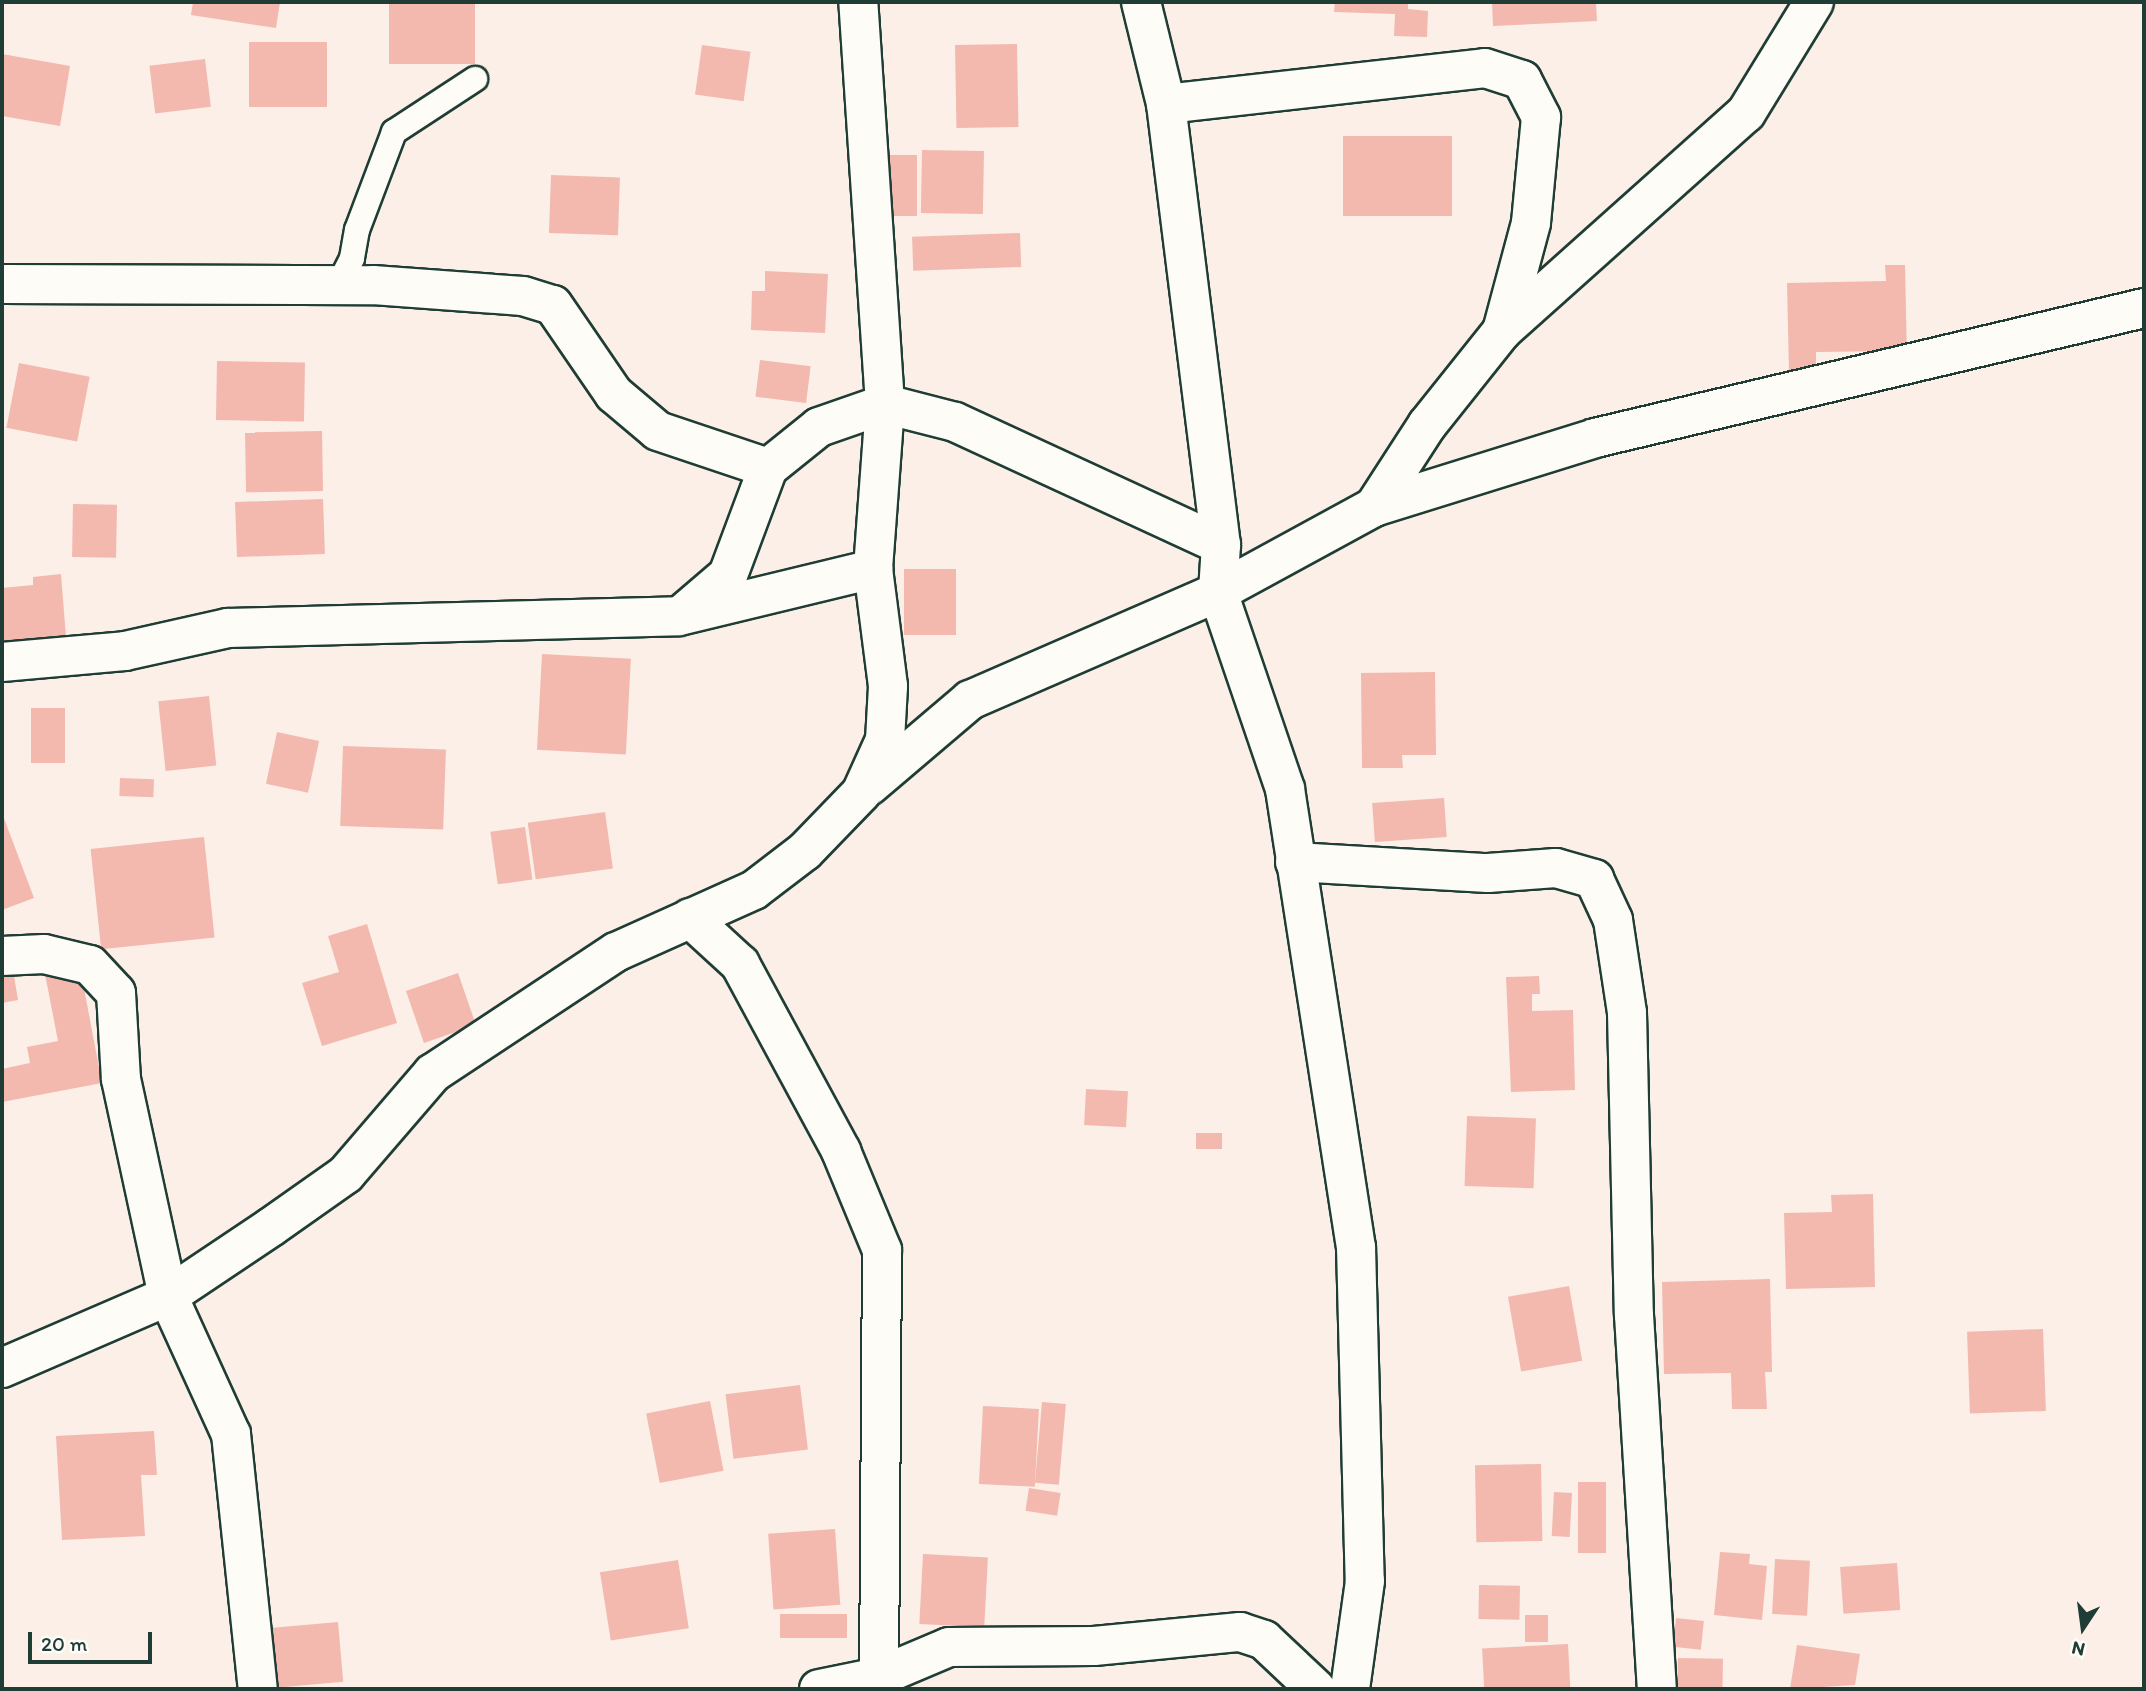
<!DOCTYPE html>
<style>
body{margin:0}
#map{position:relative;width:2146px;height:1691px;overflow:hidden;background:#fbefe8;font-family:Itim,sans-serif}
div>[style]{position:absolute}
.building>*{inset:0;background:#f3b9ae;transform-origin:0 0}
.roads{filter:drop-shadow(2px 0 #1f3d34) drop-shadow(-2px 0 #1f3d34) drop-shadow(0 2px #1f3d34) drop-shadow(0 -2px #1f3d34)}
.lane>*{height:24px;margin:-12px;padding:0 12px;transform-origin:12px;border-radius:12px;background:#fdfcf7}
.street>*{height:38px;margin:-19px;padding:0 19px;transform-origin:19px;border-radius:19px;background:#fdfcf7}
span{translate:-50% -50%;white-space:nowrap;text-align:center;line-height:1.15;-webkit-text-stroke:5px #fdfcf7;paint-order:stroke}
.frame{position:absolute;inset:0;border:4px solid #1f3d34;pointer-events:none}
.north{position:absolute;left:2048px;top:1593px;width:70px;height:70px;-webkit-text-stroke:5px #fdfcf7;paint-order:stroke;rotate:193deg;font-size:19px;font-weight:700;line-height:28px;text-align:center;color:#1f3d34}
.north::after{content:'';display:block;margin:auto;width:24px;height:32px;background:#1f3d34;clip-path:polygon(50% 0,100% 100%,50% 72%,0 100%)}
.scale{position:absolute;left:28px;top:1632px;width:124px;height:32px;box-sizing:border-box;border:4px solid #1f3d34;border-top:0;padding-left:9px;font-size:21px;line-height:24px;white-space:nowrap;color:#1f3d34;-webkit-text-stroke:5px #fdfcf7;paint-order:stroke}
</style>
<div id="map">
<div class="building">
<i style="clip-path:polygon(193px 2px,280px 2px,276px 28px,191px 15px)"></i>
<i style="left:389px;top:2px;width:86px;height:62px"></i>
<i style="clip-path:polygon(1335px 2px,1408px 2px,1408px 9px,1428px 11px,1427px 37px,1394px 36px,1395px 14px,1334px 12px)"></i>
<i style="clip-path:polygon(1492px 2px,1596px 2px,1597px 21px,1493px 26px)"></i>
<i style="left:249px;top:42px;width:78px;height:65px"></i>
<i style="left:1017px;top:44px;width:83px;height:62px;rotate:89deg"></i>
<i style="left:702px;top:45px;width:49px;height:50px;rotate:8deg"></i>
<i style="clip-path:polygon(2px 54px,70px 66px,60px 126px,2px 116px)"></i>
<i style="left:205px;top:59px;width:48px;height:56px;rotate:83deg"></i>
<i style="left:1343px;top:136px;width:109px;height:80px"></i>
<i style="left:922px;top:150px;width:62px;height:63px;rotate:1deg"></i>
<i style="left:889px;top:155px;width:28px;height:61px"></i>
<i style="left:551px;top:175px;width:69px;height:58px;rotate:2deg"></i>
<i style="left:1020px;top:233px;width:34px;height:108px;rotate:88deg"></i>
<i style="clip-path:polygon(1885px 265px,1905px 265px,1907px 360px,1890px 351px,1816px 352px,1816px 373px,1789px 373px,1787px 283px,1886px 281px)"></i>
<i style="clip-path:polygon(765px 271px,828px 274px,825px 333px,751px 330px,752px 291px,765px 291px)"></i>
<i style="left:760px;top:360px;width:51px;height:37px;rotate:7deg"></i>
<i style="left:217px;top:361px;width:88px;height:59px;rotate:1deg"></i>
<i style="left:19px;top:363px;width:72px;height:66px;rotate:11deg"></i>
<i style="left:322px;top:431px;width:60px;height:77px;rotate:89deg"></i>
<i style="left:323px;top:499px;width:55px;height:88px;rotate:88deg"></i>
<i style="left:73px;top:504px;width:44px;height:53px;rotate:1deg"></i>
<i style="left:904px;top:569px;width:52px;height:66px"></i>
<i style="clip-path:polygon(61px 574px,66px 637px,2px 642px,2px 588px,33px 585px,33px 577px)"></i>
<i style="left:542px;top:654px;width:89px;height:96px;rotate:3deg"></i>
<i style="clip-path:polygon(1435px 672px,1436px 755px,1402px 755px,1403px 768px,1362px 768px,1361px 673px)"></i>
<i style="left:209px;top:696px;width:70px;height:51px;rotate:84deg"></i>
<i style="left:31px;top:708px;width:34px;height:55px"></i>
<i style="left:277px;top:732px;width:43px;height:53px;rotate:12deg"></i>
<i style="left:343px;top:746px;width:103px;height:80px;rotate:2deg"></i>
<i style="left:120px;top:778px;width:34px;height:18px;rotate:2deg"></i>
<i style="left:1444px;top:798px;width:39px;height:72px;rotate:86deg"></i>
<i style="left:605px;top:812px;width:57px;height:78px;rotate:82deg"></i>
<i style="clip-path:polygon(2px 813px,34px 898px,2px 910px)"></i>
<i style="left:525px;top:827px;width:53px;height:35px;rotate:82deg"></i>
<i style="left:204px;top:837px;width:101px;height:114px;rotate:84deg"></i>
<i style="clip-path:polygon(367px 924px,397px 1023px,322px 1046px,302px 983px,339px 972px,328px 936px)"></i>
<i style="clip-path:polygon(79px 962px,102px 1083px,2px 1102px,2px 1069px,30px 1063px,27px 1047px,58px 1041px,44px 969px)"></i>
<i style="clip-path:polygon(12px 964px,18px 1000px,2px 1003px,2px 966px)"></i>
<i style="left:458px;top:973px;width:55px;height:55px;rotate:71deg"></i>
<i style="clip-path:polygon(1539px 976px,1540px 994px,1532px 994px,1532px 1011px,1573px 1010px,1575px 1090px,1511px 1092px,1506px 977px)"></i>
<i style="left:1086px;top:1089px;width:42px;height:36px;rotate:3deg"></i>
<i style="left:1467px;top:1116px;width:69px;height:70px;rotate:2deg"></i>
<i style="left:1222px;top:1133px;width:16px;height:26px;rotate:90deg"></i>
<i style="clip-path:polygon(1873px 1194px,1875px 1287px,1786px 1289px,1784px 1213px,1832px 1212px,1831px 1195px)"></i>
<i style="clip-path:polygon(1770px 1279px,1772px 1372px,1765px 1372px,1767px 1409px,1732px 1409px,1731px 1373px,1664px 1374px,1662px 1282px)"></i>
<i style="left:1569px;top:1286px;width:76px;height:62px;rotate:80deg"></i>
<i style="left:2043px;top:1329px;width:82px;height:76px;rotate:88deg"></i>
<i style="left:800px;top:1385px;width:65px;height:75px;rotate:83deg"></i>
<i style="left:710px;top:1401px;width:71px;height:65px;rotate:79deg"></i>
<i style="left:1042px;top:1402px;width:24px;height:81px;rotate:5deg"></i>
<i style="left:983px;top:1406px;width:56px;height:78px;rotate:3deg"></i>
<i style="clip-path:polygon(154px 1431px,157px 1475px,141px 1475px,145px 1536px,62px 1540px,56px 1436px)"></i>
<i style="left:1541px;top:1464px;width:77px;height:66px;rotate:89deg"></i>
<i style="left:1578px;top:1482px;width:28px;height:71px"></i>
<i style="left:1029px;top:1488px;width:32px;height:23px;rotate:9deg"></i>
<i style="left:1554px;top:1492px;width:18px;height:44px;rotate:3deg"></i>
<i style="left:835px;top:1529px;width:76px;height:67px;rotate:86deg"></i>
<i style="clip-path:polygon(1720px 1552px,1750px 1554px,1749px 1564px,1767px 1566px,1762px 1620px,1714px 1615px)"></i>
<i style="left:923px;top:1554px;width:65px;height:70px;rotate:3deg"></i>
<i style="left:1775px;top:1559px;width:35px;height:55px;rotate:3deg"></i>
<i style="left:678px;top:1560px;width:69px;height:79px;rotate:81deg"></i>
<i style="left:1897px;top:1563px;width:47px;height:57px;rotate:86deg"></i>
<i style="left:1479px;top:1585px;width:41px;height:34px;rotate:1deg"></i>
<i style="left:780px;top:1614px;width:67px;height:24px"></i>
<i style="left:1525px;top:1615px;width:23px;height:27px"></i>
<i style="left:1676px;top:1618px;width:28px;height:29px;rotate:6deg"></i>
<i style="left:338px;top:1622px;width:60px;height:79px;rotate:85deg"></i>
<i style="left:1568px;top:1644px;width:45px;height:86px;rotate:87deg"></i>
<i style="clip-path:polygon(1797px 1645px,1860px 1654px,1855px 1685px,1790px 1689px)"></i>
<i style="left:1678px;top:1658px;width:45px;height:31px;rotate:1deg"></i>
</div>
<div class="roads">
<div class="lane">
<i style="left:338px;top:286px;width:31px;rotate:-63deg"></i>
<i style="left:352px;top:258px;width:28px;rotate:-80deg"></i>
<i style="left:357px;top:230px;width:105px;rotate:-69.3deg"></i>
<i style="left:394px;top:132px;width:97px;rotate:-33.2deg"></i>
</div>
<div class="street">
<i style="left:1141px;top:2px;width:105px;rotate:76.2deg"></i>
<i style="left:1166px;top:104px;width:444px;rotate:82.9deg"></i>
<i style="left:1221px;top:545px;width:47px;rotate:93.7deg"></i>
<i style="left:1218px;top:592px;width:208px;rotate:71.2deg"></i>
<i style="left:1285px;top:789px;width:463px;rotate:81.2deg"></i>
<i style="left:1356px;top:1247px;width:334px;rotate:88.5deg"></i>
<i style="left:1365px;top:1581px;width:109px;rotate:97.9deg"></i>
<i style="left:1166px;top:104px;width:321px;rotate:-6.4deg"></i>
<i style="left:1485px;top:68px;width:39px;rotate:18deg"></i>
<i style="left:1522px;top:80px;width:42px;rotate:62.8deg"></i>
<i style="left:1541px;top:117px;width:106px;rotate:95.4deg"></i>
<i style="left:1531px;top:223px;width:112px;rotate:105deg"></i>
<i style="left:1502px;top:331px;width:120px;rotate:128.6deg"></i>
<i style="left:1427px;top:425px;width:98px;rotate:122.9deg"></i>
<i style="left:2px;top:284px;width:371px;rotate:0.2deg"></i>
<i style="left:373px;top:285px;width:150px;rotate:4.2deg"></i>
<i style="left:523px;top:296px;width:31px;rotate:17deg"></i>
<i style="left:553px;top:305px;width:108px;rotate:55.6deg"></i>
<i style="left:614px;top:394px;width:57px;rotate:40.1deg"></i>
<i style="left:658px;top:431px;width:116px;rotate:18.6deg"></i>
<i style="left:1502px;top:331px;width:327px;rotate:-41.8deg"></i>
<i style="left:1746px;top:113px;width:130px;rotate:-58.5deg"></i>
<i style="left:686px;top:611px;width:55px;rotate:-40.6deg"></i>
<i style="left:728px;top:575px;width:114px;rotate:-69.5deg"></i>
<i style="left:768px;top:468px;width:65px;rotate:-38.8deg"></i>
<i style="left:819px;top:427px;width:70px;rotate:-19.2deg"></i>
<i style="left:885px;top:404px;width:72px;rotate:14.4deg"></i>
<i style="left:955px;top:422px;width:293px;rotate:24.8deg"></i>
<i style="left:2px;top:662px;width:123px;rotate:-5.1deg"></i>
<i style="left:125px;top:651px;width:106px;rotate:-12.6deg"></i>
<i style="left:228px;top:628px;width:451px;rotate:-1.5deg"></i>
<i style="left:679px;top:616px;width:200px;rotate:-13.6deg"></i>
<i style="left:869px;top:786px;width:133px;rotate:-40.4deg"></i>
<i style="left:970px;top:700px;width:270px;rotate:-23.5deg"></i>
<i style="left:1218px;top:592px;width:178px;rotate:-28.6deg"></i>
<i style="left:1374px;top:507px;width:232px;rotate:-17.3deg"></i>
<i style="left:1595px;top:438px;width:564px;rotate:-13.32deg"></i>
<i style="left:1295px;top:862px;width:193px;rotate:3.3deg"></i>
<i style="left:1488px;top:873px;width:68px;rotate:-4.2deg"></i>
<i style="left:1556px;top:868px;width:40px;rotate:16deg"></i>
<i style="left:1594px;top:879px;width:45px;rotate:65.1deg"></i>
<i style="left:1613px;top:920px;width:94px;rotate:81.4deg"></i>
<i style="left:1627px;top:1013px;width:302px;rotate:88.7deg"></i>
<i style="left:1634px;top:1315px;width:375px;rotate:86.5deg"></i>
<i style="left:690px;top:918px;width:68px;rotate:42.6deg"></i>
<i style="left:740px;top:964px;width:213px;rotate:61.6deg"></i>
<i style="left:841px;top:1151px;width:107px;rotate:67.5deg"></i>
<i style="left:882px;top:1250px;width:439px;rotate:90.4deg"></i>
<i style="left:2px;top:956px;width:42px;rotate:-2.7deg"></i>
<i style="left:44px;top:954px;width:47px;rotate:13.4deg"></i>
<i style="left:90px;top:965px;width:38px;rotate:47deg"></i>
<i style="left:116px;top:993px;width:86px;rotate:86.7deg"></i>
<i style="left:121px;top:1079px;width:222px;rotate:77.8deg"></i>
<i style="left:168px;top:1296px;width:152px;rotate:65.5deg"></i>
<i style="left:231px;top:1434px;width:256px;rotate:84deg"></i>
<i style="left:2px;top:1368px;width:181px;rotate:-23.4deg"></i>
<i style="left:168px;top:1296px;width:124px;rotate:-33.8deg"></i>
<i style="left:271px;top:1227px;width:92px;rotate:-35.2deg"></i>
<i style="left:346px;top:1174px;width:133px;rotate:-49.3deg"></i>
<i style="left:433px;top:1073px;width:219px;rotate:-33.5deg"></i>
<i style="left:616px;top:952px;width:151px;rotate:-24.2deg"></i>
<i style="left:754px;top:890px;width:64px;rotate:-37.4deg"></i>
<i style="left:805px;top:851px;width:81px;rotate:-46deg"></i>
<i style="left:861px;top:793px;width:58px;rotate:-65.6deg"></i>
<i style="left:885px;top:740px;width:54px;rotate:-86.8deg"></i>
<i style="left:888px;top:686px;width:118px;rotate:-97.3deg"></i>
<i style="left:873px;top:569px;width:165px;rotate:-85.8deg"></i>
<i style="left:885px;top:404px;width:403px;rotate:-93.8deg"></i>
<i style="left:819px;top:1689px;width:60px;rotate:-11.5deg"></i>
<i style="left:878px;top:1677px;width:77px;rotate:-22.9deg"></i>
<i style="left:949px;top:1647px;width:145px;rotate:-0.4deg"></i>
<i style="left:1094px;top:1646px;width:147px;rotate:-5.5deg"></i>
<i style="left:1240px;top:1632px;width:25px;rotate:18deg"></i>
<i style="left:1264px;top:1640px;width:71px;rotate:43.3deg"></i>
</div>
</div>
<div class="frame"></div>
<div class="north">N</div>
<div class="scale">20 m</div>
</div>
